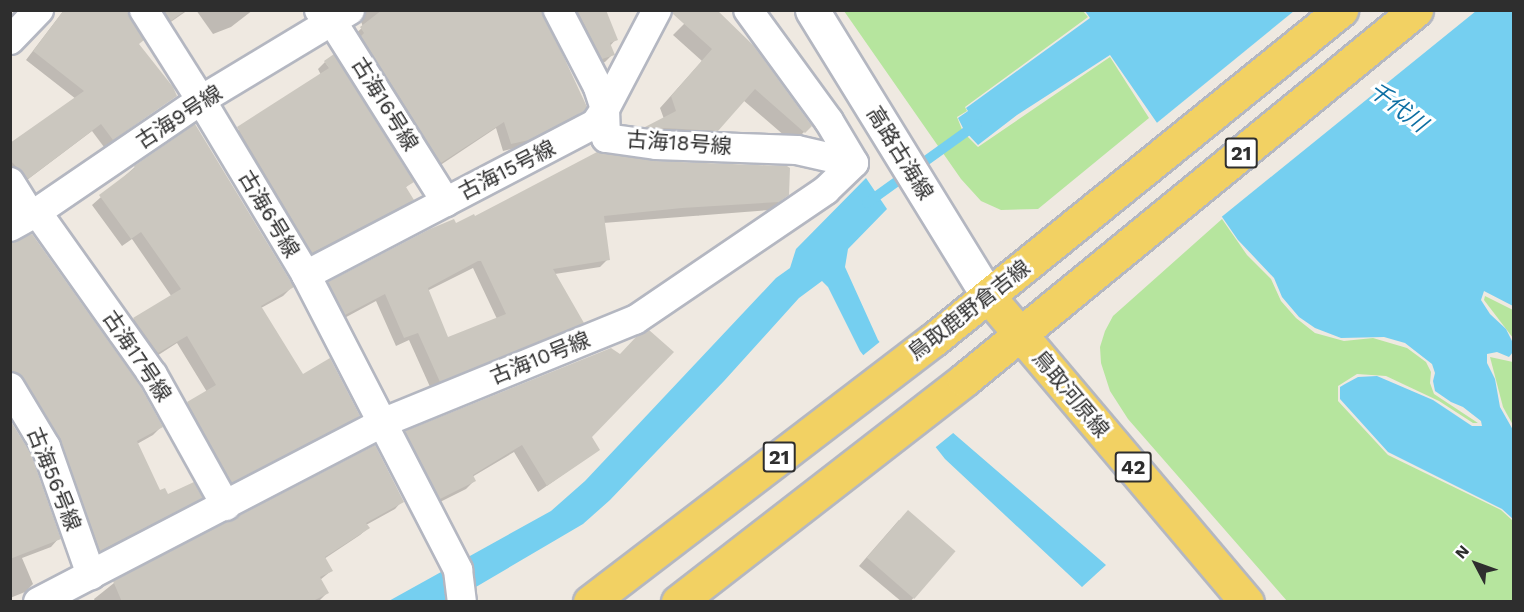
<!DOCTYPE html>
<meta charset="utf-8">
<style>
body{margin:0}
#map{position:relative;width:1524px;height:612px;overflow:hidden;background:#efe9e1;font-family:"Work Sans","Noto Sans JP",sans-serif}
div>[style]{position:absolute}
.green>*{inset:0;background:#b6e59e}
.water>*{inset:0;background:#75cff0}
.pier>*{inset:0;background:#efe9e1;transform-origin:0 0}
.shadow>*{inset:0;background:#0003}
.stream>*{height:10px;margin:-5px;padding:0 5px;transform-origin:5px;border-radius:5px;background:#75cff0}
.building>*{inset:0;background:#cbc7bf;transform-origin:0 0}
.roads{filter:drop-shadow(2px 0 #b4b7c1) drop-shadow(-2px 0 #b4b7c1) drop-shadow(0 2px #b4b7c1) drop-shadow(0 -2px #b4b7c1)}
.minor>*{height:28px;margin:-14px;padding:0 14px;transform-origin:14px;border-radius:14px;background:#fff}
.secondary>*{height:33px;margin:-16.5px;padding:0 16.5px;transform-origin:16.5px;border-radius:16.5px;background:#fff}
.primary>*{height:33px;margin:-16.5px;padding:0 16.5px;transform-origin:16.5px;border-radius:16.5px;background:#f2d163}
span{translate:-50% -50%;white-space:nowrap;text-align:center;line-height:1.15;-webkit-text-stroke:6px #fff;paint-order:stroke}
.shield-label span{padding:2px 4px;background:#fff;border:2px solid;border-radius:4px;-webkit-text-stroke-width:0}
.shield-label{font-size:20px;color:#2e2e2e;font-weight:700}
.street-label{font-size:21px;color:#2e2e2e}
.water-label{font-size:22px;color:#0d6fa3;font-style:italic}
.frame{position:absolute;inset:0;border:12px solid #2e2e2e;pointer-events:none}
.north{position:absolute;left:1446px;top:534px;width:60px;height:60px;-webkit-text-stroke:4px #fff;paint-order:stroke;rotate:311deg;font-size:16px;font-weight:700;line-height:24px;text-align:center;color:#2e2e2e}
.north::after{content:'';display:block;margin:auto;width:21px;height:27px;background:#2e2e2e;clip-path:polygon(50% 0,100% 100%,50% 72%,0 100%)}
</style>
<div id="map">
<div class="green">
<i style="clip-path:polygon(844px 11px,1083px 11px,1088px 17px,965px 107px,967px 111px,957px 117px,963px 132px,978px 147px,1110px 57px,1149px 118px,1038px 209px,1001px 210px,981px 201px,961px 179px)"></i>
<i style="clip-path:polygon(1222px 219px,1247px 255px,1271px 279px,1281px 301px,1296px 318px,1315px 333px,1344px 341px,1373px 338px,1407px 348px,1426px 362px,1431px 372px,1430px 383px,1434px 394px,1478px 423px,1473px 423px,1439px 401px,1386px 376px,1357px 374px,1338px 386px,1338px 401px,1388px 455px,1501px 510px,1513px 521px,1513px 601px,1287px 601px,1128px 419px,1110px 391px,1101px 363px,1100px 347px,1105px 331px,1113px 316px)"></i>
<i style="clip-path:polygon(1485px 296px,1513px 310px,1513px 338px,1484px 300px)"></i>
<i style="clip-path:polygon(1490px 357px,1513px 362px,1513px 425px,1503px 407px)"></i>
</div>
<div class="water">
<i style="clip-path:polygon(1085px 11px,1513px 11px,1513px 306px,1484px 291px,1481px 300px,1490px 314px,1506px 329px,1513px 343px,1513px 352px,1509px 357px,1497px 352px,1487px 354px,1487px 363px,1495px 379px,1500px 407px,1513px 430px,1513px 519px,1502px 509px,1388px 452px,1340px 399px,1340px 387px,1345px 384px,1358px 377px,1377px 376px,1433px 400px,1472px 426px,1482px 426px,1481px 421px,1463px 407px,1451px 402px,1435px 391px,1433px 381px,1435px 373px,1432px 364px,1405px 343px,1384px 337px,1341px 338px,1315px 328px,1299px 317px,1282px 297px,1274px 278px,1238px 240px,1110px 55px,1017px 115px,978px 145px,964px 130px,958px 118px,968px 111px,966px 108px,1090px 18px)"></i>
<i style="clip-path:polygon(866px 178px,887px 209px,848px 249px,845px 267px,878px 340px,952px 432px,1106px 565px,1082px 587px,945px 459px,860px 351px,828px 287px,822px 281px,799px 298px,724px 381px,610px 500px,583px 524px,452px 601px,387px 602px,551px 511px,585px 481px,776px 278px,790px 268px,796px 249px)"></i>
</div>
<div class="pier">
<i style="clip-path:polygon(1294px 11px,1476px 11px,1219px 219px,1153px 126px)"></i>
<i style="left:882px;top:340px;width:117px;height:27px;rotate:51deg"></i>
</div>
<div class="shadow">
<i style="clip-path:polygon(64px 10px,137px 44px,175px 96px,104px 147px,92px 131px,19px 186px,10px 177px,10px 144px,76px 99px,26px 60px)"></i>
<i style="clip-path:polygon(150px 10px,188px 10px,162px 28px)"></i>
<i style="clip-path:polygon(196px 10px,253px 10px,231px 27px,213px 34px)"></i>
<i style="clip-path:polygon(357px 10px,542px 10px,542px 18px,585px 106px,574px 119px,520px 147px,503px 151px,496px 128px,433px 170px,353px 36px,363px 27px)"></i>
<i style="clip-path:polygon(563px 10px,604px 10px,616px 39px,610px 46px,613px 54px,605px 62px,594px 66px)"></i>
<i style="clip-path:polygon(698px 10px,810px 126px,793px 143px,743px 100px,705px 141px,636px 138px,646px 128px,664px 119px,660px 108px,702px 61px,673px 35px)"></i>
<i style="clip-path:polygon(325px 62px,412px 181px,405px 188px,412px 200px,405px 207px,304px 259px,230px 136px,321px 75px,318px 69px)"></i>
<i style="clip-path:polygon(135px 167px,292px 287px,283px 296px,261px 308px,302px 376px,358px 416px,349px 424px,223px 490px,179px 412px,188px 403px,207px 392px,177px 343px,149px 361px,125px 328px,134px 319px,172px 297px,132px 239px,122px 246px,92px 205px)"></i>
<i style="clip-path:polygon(evenodd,787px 195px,770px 210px,603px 223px,608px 259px,600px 267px,555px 274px,582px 323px,574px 331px,431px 389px,409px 340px,396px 346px,376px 301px,337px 322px,321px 291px,329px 283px,475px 218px,787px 195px,473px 268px,497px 319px,448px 339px,427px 291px,473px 268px)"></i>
<i style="clip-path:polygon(10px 244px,161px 427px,153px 435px,137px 444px,159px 492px,167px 496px,201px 498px,192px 506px,92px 558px,10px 382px)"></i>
<i style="clip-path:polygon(10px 423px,59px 538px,51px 547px,22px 558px,33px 584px,25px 592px,10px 598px)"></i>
<i style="clip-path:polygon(406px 433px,590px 437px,598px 450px,538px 492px,514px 452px,472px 477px,474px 481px,466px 489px,432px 506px,398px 441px)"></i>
<i style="clip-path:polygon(402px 501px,395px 509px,366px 525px,368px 528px,360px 535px,324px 559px,331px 571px,320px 580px,327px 593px,318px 602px,95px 602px,94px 599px,114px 583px)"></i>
<i style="clip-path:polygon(899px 520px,953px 551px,910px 602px,902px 602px,859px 566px)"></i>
</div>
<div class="stream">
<i style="left:867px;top:203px;width:135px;rotate:-35.7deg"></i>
</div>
<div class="building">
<i style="clip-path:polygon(64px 10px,128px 10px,144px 40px,139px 44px,173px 87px,177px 96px,113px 140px,101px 124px,28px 179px,10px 160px,10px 143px,84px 91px,33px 51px)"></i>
<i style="clip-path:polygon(164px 10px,186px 10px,171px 21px)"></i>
<i style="clip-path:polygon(382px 10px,542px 10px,587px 107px,584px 111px,529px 140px,511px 144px,504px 122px,441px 163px,361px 36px,364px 33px,360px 27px)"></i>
<i style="clip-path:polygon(577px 10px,606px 10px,618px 40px,610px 43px,615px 55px,602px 59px)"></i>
<i style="clip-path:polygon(673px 10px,717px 10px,753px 45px,812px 126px,805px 133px,755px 89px,718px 131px,645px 127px,676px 111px,671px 96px,712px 49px,673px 14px)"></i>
<i style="clip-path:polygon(334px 54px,414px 182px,406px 187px,414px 200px,312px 253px,237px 127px,329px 68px,324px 61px)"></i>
<i style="clip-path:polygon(195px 124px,294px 287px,261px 306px,303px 374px,330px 358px,360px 416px,232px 483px,187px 402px,216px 385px,187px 336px,158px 353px,133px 318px,181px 289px,141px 232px,131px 239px,99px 195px,135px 168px,134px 166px)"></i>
<i style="clip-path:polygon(evenodd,597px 152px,655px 161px,787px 166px,790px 168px,789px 195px,779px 202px,682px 208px,604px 216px,610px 260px,553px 269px,584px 323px,440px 382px,418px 333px,404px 338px,385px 294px,345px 315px,328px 282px,430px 229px,454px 219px,456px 223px,474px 214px,475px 216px,597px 152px,478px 261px,481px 261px,506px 314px,448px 337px,428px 288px,478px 261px)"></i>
<i style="clip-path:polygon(32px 234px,139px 384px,163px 427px,137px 441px,160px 490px,165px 488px,168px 494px,194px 482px,203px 498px,100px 551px,60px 439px,24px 379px,10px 371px,10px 243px)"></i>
<i style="clip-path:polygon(649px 330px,674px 352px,592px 437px,600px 450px,547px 486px,522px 445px,473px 475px,476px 481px,440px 499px,405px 431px,611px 348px,620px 354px,636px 337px)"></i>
<i style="clip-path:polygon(10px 420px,31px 454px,61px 539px,10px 559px)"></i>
<i style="clip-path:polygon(375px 445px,404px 502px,366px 523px,370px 528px,325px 557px,333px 571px,320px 577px,329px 593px,311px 602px,122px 602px,113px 581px)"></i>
<i style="left:908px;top:510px;width:63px;height:63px;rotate:41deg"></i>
</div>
<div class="roads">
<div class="minor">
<i style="left:144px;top:10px;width:107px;rotate:57.7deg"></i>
<i style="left:201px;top:100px;width:204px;rotate:59deg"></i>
<i style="left:306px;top:275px;width:332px;rotate:62.7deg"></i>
<i style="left:458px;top:570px;width:32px;rotate:83deg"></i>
<i style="left:319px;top:10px;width:17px;rotate:40deg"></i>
<i style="left:332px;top:21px;width:214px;rotate:57.8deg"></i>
<i style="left:657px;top:10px;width:112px;rotate:117.7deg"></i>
<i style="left:605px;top:109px;width:29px;rotate:88deg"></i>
<i style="left:606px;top:138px;width:50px;rotate:8deg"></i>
<i style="left:656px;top:145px;width:141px;rotate:2deg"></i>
<i style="left:797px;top:150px;width:58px;rotate:12.8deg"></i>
<i style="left:10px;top:40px;width:42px;rotate:-46deg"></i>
<i style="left:10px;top:182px;width:40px;rotate:58deg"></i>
<i style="left:37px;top:212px;width:200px;rotate:54.6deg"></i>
<i style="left:153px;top:375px;width:150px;rotate:60.9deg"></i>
<i style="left:10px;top:227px;width:31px;rotate:-29deg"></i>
<i style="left:37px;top:212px;width:199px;rotate:-34.3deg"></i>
<i style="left:201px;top:100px;width:174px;rotate:-31.1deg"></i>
<i style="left:306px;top:275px;width:326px;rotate:-27.6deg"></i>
<i style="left:595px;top:124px;width:18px;rotate:-56deg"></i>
<i style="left:605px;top:109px;width:25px;rotate:-108deg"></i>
<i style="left:597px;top:85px;width:85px;rotate:-117.5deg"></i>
<i style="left:10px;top:387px;width:70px;rotate:59deg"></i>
<i style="left:46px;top:447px;width:136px;rotate:70.6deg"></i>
<i style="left:38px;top:602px;width:388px;rotate:-27.5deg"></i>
<i style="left:382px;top:423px;width:273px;rotate:-22.2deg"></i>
<i style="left:635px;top:320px;width:231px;rotate:-34.2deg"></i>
<i style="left:826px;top:190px;width:39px;rotate:-44deg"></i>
<i style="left:854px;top:163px;width:49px;rotate:-120.8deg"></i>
<i style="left:829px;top:121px;width:137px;rotate:-126.1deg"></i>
</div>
<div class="secondary">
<i style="left:812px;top:10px;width:336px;rotate:58.4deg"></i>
</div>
<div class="primary">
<i style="left:988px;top:296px;width:401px;rotate:49.8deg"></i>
<i style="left:590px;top:602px;width:432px;rotate:-37.4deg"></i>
<i style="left:933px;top:340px;width:525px;rotate:-38.97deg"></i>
<i style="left:678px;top:602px;width:362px;rotate:-37.8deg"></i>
<i style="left:964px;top:380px;width:584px;rotate:-39.3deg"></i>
</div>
</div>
<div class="shield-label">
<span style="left:1241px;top:153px">21</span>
<span style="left:779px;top:457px">21</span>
<span style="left:1133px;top:467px">42</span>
</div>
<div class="street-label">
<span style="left:385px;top:104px;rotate:58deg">古海16号線</span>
<span style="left:179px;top:117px;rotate:-33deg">古海9号線</span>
<span style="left:679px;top:143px;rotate:4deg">古海18号線</span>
<span style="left:900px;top:153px;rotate:58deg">高路古海線</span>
<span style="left:507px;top:170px;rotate:-27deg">古海15号線</span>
<span style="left:269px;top:214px;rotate:59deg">古海6号線</span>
<span style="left:969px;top:310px;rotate:-38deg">鳥取鹿野倉吉線</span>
<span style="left:137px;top:356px;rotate:56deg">古海17号線</span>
<span style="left:540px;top:358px;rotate:-22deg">古海10号線</span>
<span style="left:1071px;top:394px;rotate:50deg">鳥取河原線</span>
<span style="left:54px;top:479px;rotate:68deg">古海56号線</span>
</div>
<div class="water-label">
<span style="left:1398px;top:107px;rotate:37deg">千代川</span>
</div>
<div class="frame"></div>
<div class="north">N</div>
</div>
